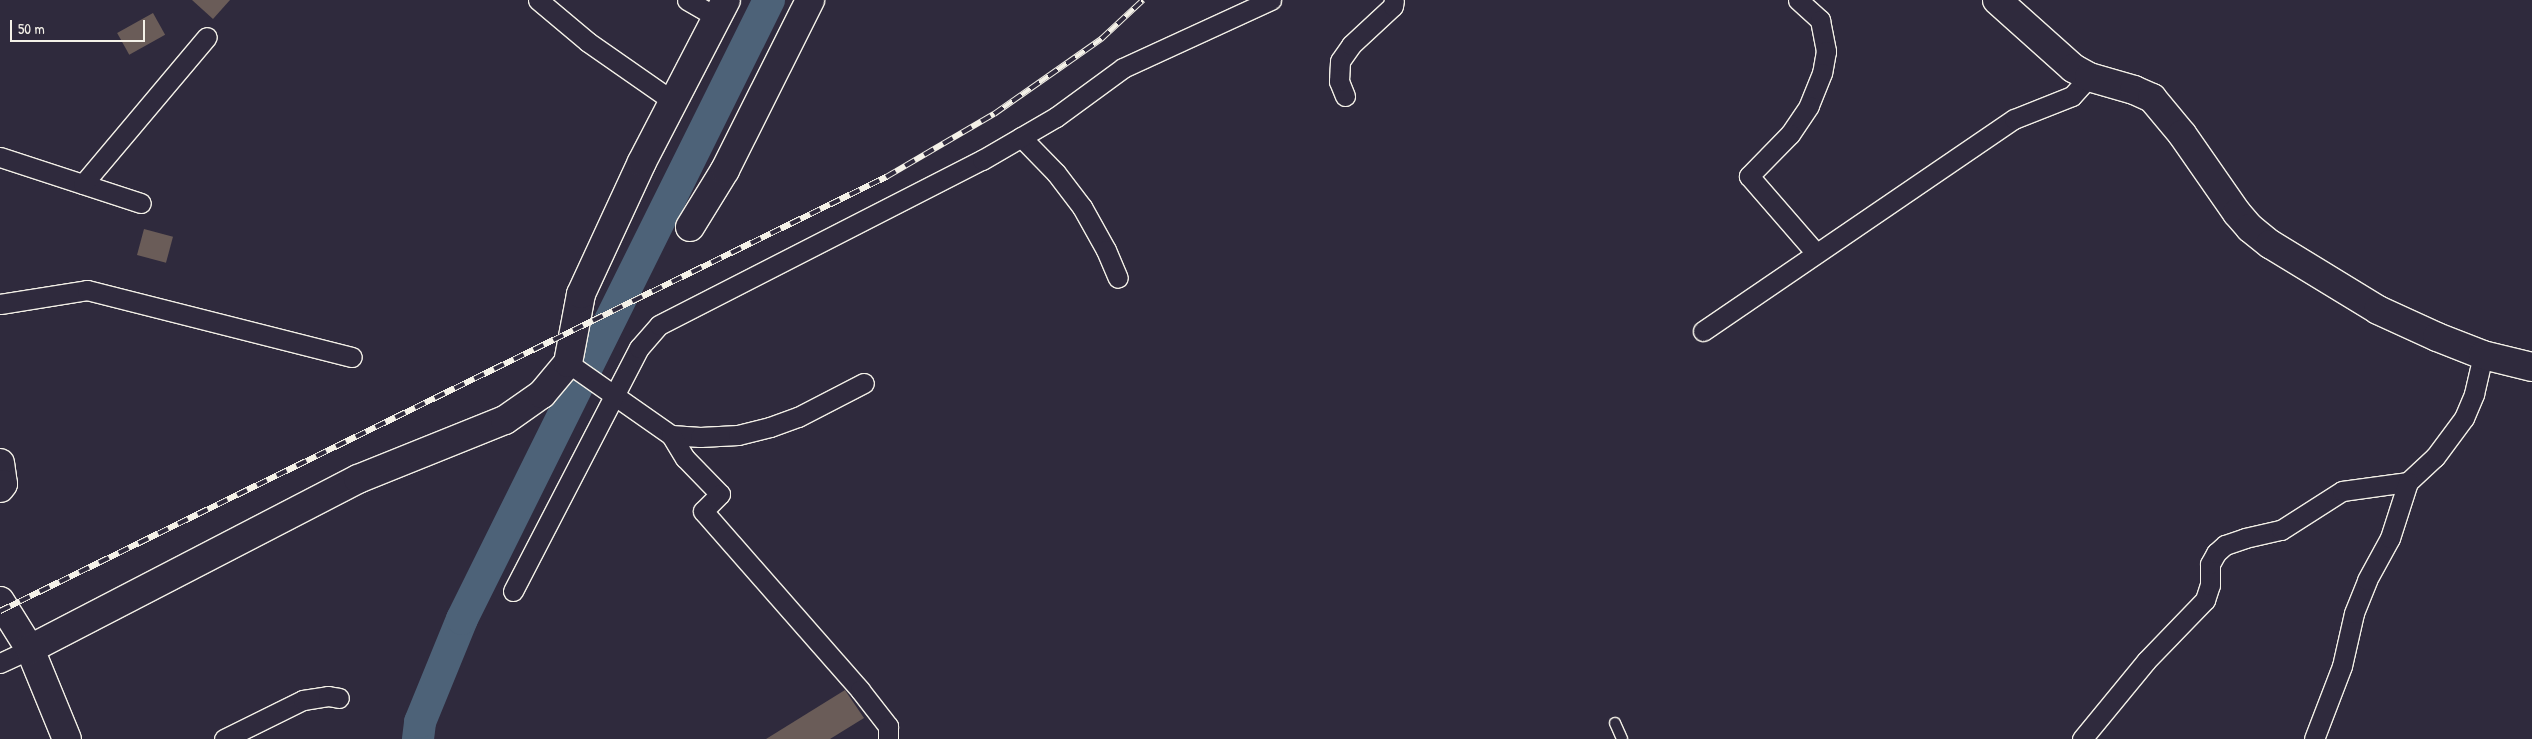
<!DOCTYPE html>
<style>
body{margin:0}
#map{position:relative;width:2532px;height:739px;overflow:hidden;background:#2f2a3d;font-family:"Patrick Hand",sans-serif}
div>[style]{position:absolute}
.river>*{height:32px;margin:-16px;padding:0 16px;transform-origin:16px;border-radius:16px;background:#4d6278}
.building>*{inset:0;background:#6a5c58;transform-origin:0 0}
.roads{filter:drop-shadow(1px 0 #f4f1e8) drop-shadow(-1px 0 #f4f1e8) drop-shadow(0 1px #f4f1e8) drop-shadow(0 -1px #f4f1e8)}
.lane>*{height:10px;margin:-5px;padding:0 5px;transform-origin:5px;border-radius:5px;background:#2f2a3d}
.street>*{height:19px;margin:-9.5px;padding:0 9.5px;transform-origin:9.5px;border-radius:9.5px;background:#2f2a3d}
.secondary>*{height:28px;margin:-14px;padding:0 14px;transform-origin:14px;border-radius:14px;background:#2f2a3d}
.rail>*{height:5.5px;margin-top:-2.75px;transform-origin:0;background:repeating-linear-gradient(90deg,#2f2a3d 0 11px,#f4f1e8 0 22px);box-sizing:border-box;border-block:1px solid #f4f1e8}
span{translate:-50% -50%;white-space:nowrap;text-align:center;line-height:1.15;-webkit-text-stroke:4px #2f2a3d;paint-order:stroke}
.scale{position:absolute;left:10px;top:20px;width:135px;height:22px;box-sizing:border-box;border:2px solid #f4f1e8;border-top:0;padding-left:6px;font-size:15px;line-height:18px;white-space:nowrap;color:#f4f1e8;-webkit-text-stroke:4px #2f2a3d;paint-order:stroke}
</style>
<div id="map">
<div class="river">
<i style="left:418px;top:739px;width:17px;rotate:-83deg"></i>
<i style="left:420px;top:722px;width:111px;rotate:-67.8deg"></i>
<i style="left:462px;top:619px;width:691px;rotate:-63.62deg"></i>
</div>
<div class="building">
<i style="clip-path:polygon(192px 0,230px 0,213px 19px)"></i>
<i style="left:153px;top:13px;width:25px;height:41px;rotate:61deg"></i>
<i style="left:144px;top:229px;width:30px;height:27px;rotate:15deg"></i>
<i style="clip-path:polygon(845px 690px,864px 718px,830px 739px,766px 739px)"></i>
</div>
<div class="roads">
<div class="lane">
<i style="left:1615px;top:723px;width:17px;rotate:66deg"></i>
</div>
<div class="street">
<i style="left:538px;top:0;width:65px;rotate:40deg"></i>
<i style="left:588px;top:42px;width:105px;rotate:34.9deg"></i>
<i style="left:687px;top:0;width:34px;rotate:30deg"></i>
<i style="left:1798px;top:0;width:30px;rotate:42deg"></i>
<i style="left:1820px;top:20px;width:32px;rotate:79deg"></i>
<i style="left:1826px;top:51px;width:22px;rotate:100deg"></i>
<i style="left:1822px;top:73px;width:35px;rotate:112deg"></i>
<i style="left:1809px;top:106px;width:34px;rotate:124deg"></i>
<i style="left:1790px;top:134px;width:59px;rotate:134.3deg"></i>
<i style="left:1749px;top:176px;width:102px;rotate:49deg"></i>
<i style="left:1345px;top:96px;width:16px;rotate:-112deg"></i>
<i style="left:1339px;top:81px;width:20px;rotate:-87deg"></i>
<i style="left:1340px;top:61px;width:19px;rotate:-55deg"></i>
<i style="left:1351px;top:45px;width:57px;rotate:-42.9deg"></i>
<i style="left:1393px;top:6px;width:6px;rotate:-81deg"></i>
<i style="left:1021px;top:137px;width:50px;rotate:45.8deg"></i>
<i style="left:1056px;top:173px;width:43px;rotate:52.6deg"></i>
<i style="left:1082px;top:207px;width:49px;rotate:60.8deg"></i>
<i style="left:1106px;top:250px;width:30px;rotate:67deg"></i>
<i style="left:0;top:157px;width:148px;rotate:18.1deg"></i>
<i style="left:83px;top:184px;width:192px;rotate:-49.9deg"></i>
<i style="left:0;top:304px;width:88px;rotate:-9.1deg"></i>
<i style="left:87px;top:290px;width:273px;rotate:14.2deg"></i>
<i style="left:1703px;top:331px;width:376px;rotate:-34.3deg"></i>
<i style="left:2014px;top:119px;width:62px;rotate:-21.6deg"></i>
<i style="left:2072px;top:96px;width:25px;rotate:-48deg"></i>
<i style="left:568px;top:363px;width:126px;rotate:35deg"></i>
<i style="left:671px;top:435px;width:29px;rotate:4deg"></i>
<i style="left:700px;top:437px;width:38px;rotate:-3deg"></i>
<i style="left:738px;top:435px;width:33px;rotate:-14deg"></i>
<i style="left:770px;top:427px;width:30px;rotate:-20deg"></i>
<i style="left:798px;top:417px;width:74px;rotate:-27.3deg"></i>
<i style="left:671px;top:435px;width:27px;rotate:59deg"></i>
<i style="left:685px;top:458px;width:50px;rotate:45.8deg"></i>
<i style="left:720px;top:494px;width:24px;rotate:135deg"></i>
<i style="left:703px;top:511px;width:238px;rotate:48.7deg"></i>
<i style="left:860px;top:690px;width:46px;rotate:52.1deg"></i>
<i style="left:888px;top:726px;width:13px;rotate:90deg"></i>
<i style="left:513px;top:591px;width:274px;rotate:-62.6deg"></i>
<i style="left:639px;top:348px;width:30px;rotate:-49deg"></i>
<i style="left:659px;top:325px;width:363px;rotate:-27.1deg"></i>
<i style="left:982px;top:160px;width:86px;rotate:-30.2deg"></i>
<i style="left:1056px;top:117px;width:83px;rotate:-36.2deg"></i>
<i style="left:1123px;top:68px;width:163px;rotate:-24.7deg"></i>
<i style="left:0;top:663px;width:33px;rotate:-25deg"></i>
<i style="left:224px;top:739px;width:88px;rotate:-26.3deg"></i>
<i style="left:303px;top:700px;width:25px;rotate:-9deg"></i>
<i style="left:328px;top:696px;width:11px;rotate:10deg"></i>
<i style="left:2082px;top:739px;width:101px;rotate:-50.6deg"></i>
<i style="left:2146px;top:661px;width:85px;rotate:-46deg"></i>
<i style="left:2205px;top:600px;width:16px;rotate:-72deg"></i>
<i style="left:2210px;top:585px;width:21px;rotate:-90deg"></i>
<i style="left:2210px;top:564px;width:13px;rotate:-61deg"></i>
<i style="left:2216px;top:553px;width:12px;rotate:-42deg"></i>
<i style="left:2225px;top:545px;width:21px;rotate:-19deg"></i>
<i style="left:2245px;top:538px;width:37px;rotate:-13deg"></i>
<i style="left:2281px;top:530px;width:72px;rotate:-32.6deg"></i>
<i style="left:2342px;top:491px;width:67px;rotate:-7.8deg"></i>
<i style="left:2408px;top:482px;width:37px;rotate:-43deg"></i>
<i style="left:2435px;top:457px;width:49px;rotate:-53.4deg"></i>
<i style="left:2464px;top:418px;width:26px;rotate:-67deg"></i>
<i style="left:2474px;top:394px;width:40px;rotate:-77deg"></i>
<i style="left:2314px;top:739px;width:78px;rotate:-69deg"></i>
<i style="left:2342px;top:666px;width:54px;rotate:-77.2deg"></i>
<i style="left:2354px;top:613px;width:35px;rotate:-68deg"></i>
<i style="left:2367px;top:580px;width:48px;rotate:-61.3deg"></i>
<i style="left:2390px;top:538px;width:59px;rotate:-72.2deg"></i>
</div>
<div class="secondary">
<i style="left:1997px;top:0;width:102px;rotate:41.8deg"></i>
<i style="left:2073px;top:68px;width:18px;rotate:29deg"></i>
<i style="left:2089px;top:77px;width:47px;rotate:16.1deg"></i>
<i style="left:2134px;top:90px;width:20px;rotate:24deg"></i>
<i style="left:2152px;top:98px;width:47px;rotate:50.2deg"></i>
<i style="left:2182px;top:134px;width:96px;rotate:55.2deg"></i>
<i style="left:2237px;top:213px;width:20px;rotate:49deg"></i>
<i style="left:2250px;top:228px;width:26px;rotate:39deg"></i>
<i style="left:2270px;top:244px;width:127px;rotate:31.4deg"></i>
<i style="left:2378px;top:310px;width:65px;rotate:24.6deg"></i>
<i style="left:2437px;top:337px;width:49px;rotate:21.4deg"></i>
<i style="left:2483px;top:355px;width:50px;rotate:13.8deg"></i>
<i style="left:690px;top:227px;width:67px;rotate:-58.4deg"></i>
<i style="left:725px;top:170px;width:190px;rotate:-63.4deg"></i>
<i style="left:0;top:463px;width:21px;rotate:82deg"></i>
<i style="left:3px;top:484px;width:5px;rotate:127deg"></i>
<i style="left:0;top:601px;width:57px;rotate:58deg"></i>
<i style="left:30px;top:649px;width:97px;rotate:67.7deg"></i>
<i style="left:30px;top:649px;width:369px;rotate:-27.4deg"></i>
<i style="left:358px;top:479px;width:158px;rotate:-21.9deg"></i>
<i style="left:505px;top:420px;width:45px;rotate:-35.1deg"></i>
<i style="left:542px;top:394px;width:40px;rotate:-50deg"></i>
<i style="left:568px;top:363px;width:70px;rotate:-79.3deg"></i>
<i style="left:581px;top:294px;width:145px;rotate:-65.2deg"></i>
<i style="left:642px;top:162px;width:182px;rotate:-62.6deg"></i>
</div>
</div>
<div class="rail">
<i style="left:0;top:611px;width:987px;rotate:-26.1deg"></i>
<i style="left:886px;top:177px;width:125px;rotate:-30.3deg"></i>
<i style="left:994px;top:114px;width:131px;rotate:-35deg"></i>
<i style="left:1101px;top:39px;width:57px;rotate:-42.9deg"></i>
</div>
<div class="scale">50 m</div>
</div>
